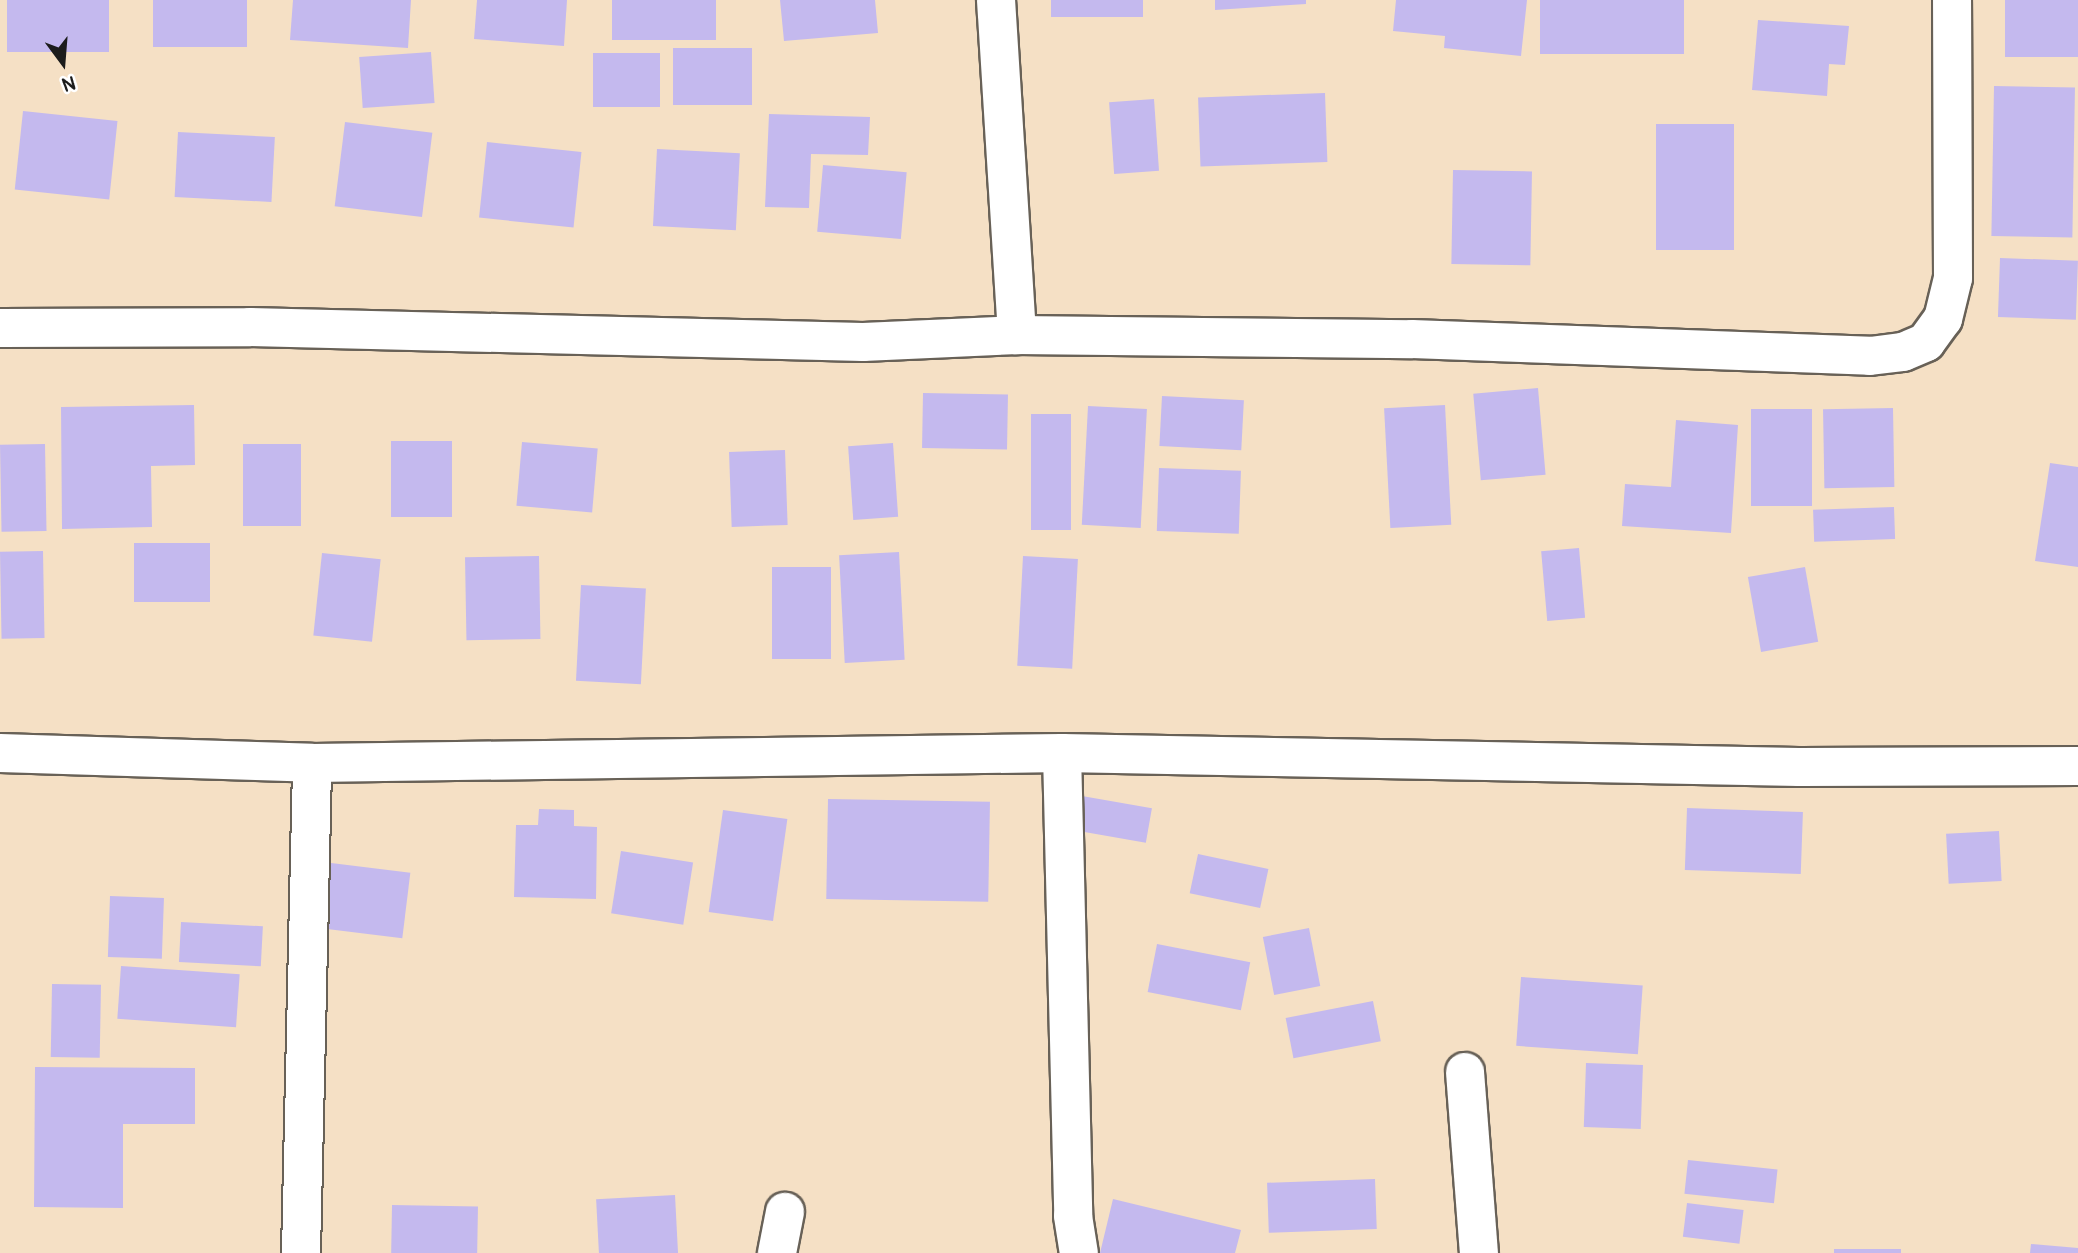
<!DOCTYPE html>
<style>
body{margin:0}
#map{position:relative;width:2078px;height:1253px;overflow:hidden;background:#f5e0c5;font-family:Pangolin,sans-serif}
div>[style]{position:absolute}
.building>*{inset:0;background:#c4b9ee;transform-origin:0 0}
.roads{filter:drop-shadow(2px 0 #686157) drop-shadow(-2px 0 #686157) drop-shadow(0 2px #686157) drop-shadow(0 -2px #686157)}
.minor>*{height:38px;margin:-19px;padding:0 19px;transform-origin:19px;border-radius:19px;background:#fff}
span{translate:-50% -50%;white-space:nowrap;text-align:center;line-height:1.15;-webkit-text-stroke:5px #fff;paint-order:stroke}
.north{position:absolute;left:28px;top:28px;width:70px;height:70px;-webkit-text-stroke:5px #fff;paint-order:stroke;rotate:164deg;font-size:19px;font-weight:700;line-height:28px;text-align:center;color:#1c1c1c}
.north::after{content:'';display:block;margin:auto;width:24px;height:32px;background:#1c1c1c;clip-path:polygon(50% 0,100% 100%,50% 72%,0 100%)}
</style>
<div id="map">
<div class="building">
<i style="left:7px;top:0;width:102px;height:52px"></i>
<i style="left:153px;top:0;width:94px;height:47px"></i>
<i style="clip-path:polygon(293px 0,411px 0,408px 48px,290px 40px)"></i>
<i style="clip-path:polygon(477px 0,567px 0,564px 46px,474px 39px)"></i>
<i style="left:612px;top:0;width:104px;height:40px"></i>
<i style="clip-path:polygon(780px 0,875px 0,878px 33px,784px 41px)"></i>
<i style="left:1051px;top:0;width:92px;height:17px"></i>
<i style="clip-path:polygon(1215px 0,1306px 0,1306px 4px,1215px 10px)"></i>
<i style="clip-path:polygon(1396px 0,1527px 0,1521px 56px,1444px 48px,1445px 36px,1393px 31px)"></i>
<i style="left:1540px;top:0;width:144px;height:54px"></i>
<i style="left:2005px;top:0;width:73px;height:57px"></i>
<i style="clip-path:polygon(1758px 20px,1849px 26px,1845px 65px,1829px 64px,1827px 96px,1752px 90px)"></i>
<i style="left:673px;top:48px;width:79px;height:57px"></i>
<i style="left:431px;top:52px;width:51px;height:72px;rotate:86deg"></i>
<i style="left:593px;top:53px;width:67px;height:54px"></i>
<i style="left:1994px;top:86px;width:81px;height:150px;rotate:1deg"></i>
<i style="left:1325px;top:93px;width:69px;height:127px;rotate:88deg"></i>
<i style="left:1154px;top:99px;width:72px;height:45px;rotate:86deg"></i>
<i style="left:23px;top:111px;width:95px;height:79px;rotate:6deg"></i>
<i style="clip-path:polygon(769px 114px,870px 117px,868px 155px,811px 154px,809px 208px,765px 207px)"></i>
<i style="left:345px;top:122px;width:88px;height:85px;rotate:7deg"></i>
<i style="left:1656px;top:124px;width:78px;height:126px"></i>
<i style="left:178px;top:132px;width:97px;height:65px;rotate:3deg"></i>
<i style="left:487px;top:142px;width:95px;height:76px;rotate:6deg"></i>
<i style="left:657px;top:149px;width:83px;height:77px;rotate:3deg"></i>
<i style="left:823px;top:165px;width:84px;height:67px;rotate:5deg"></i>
<i style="left:1453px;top:170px;width:79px;height:94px;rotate:1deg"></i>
<i style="left:2000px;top:258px;width:78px;height:59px;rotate:2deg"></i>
<i style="left:1538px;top:388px;width:87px;height:65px;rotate:85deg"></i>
<i style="left:923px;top:393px;width:85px;height:55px;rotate:1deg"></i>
<i style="left:1162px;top:396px;width:82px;height:50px;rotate:3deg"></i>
<i style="clip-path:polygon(194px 405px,195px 465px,151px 466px,152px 527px,62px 529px,61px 407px)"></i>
<i style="left:1445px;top:405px;width:120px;height:61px;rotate:87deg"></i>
<i style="left:1088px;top:406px;width:59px;height:119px;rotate:3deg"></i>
<i style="left:1893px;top:408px;width:79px;height:70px;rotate:89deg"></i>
<i style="left:1751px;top:409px;width:61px;height:97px"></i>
<i style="left:1031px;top:414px;width:40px;height:116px"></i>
<i style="clip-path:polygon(1676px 420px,1738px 425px,1731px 533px,1622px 526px,1625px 484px,1671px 487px)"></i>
<i style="left:391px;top:441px;width:61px;height:76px"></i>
<i style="left:522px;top:442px;width:76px;height:64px;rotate:5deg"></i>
<i style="left:893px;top:443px;width:74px;height:45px;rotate:86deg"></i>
<i style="left:45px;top:444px;width:87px;height:45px;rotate:89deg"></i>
<i style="left:243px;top:444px;width:58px;height:82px"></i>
<i style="left:785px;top:450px;width:75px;height:56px;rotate:88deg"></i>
<i style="clip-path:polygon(2050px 463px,2078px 467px,2078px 567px,2035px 561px)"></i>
<i style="left:1159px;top:468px;width:82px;height:63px;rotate:2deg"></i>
<i style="left:1894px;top:507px;width:32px;height:81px;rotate:88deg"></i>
<i style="left:134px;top:543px;width:76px;height:59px"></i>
<i style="left:1579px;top:548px;width:70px;height:38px;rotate:85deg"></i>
<i style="left:43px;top:551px;width:87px;height:43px;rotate:89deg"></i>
<i style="left:899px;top:552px;width:108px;height:60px;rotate:87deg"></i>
<i style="left:322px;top:553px;width:59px;height:83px;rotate:6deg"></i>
<i style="left:539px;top:556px;width:83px;height:74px;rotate:89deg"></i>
<i style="left:1023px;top:556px;width:55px;height:110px;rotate:3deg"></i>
<i style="left:831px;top:567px;width:92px;height:59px;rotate:90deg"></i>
<i style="left:1805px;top:567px;width:76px;height:58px;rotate:80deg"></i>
<i style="left:581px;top:585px;width:65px;height:96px;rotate:3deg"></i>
<i style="left:1082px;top:796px;width:71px;height:35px;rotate:10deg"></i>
<i style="left:828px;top:799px;width:162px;height:100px;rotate:1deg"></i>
<i style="left:1687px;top:808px;width:116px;height:62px;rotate:2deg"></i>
<i style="clip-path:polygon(539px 809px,574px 810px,574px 826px,597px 827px,596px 899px,514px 897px,516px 825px,538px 825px)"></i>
<i style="left:723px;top:810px;width:65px;height:103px;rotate:8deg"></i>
<i style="left:1999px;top:831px;width:50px;height:53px;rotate:87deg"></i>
<i style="left:621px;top:851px;width:73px;height:63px;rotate:9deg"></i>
<i style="left:1198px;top:854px;width:72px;height:40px;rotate:12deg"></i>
<i style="left:323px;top:862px;width:88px;height:66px;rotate:7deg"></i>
<i style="left:110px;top:896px;width:54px;height:61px;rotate:2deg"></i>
<i style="left:181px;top:922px;width:82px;height:40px;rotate:3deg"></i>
<i style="left:1309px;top:928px;width:59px;height:47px;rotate:79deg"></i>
<i style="left:1157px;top:944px;width:95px;height:49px;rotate:11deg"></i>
<i style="left:121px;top:966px;width:119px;height:53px;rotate:4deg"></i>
<i style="left:1521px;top:977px;width:122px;height:69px;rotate:4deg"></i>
<i style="left:52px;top:984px;width:49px;height:73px;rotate:1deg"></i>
<i style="left:1373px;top:1001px;width:41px;height:89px;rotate:79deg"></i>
<i style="left:1586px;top:1063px;width:57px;height:64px;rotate:2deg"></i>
<i style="clip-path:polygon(35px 1067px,195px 1068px,195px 1124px,123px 1124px,123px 1208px,34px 1207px)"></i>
<i style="left:1688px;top:1160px;width:90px;height:34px;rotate:6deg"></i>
<i style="left:1375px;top:1179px;width:50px;height:108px;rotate:88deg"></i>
<i style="left:675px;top:1195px;width:58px;height:79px;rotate:87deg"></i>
<i style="clip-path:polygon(1113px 1199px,1241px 1230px,1235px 1253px,1100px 1253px)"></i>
<i style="left:1687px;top:1203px;width:57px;height:34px;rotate:7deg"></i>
<i style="left:392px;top:1205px;width:86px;height:48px;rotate:1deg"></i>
<i style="clip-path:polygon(2031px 1244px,2078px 1248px,2078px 1253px,2030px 1253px)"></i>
<i style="left:1834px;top:1249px;width:67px;height:4px"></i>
</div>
<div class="roads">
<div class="minor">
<i style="left:996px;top:0;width:336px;rotate:86.4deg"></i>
<i style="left:0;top:328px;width:250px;rotate:-0.2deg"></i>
<i style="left:250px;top:327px;width:613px;rotate:1.4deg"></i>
<i style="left:863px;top:342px;width:154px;rotate:-2.6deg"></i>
<i style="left:1017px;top:335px;width:395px;rotate:0.6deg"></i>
<i style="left:1412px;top:339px;width:458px;rotate:2.1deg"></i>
<i style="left:1870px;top:356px;width:33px;rotate:-7deg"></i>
<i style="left:1903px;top:352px;width:25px;rotate:-23deg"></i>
<i style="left:1926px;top:342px;width:29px;rotate:-54deg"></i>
<i style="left:1943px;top:319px;width:42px;rotate:-76.3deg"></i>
<i style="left:1953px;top:278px;width:278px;rotate:-90.2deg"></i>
<i style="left:0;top:753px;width:312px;rotate:1.8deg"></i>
<i style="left:312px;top:763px;width:750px;rotate:-0.76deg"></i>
<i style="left:1062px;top:753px;width:737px;rotate:1.09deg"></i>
<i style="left:1799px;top:767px;width:279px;rotate:-0.2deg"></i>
<i style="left:1062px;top:753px;width:463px;rotate:88.6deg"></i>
<i style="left:1073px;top:1216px;width:37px;rotate:81deg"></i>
<i style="left:1465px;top:1072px;width:182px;rotate:85.6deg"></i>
<i style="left:301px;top:1253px;width:490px;rotate:-88.7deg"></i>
<i style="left:777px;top:1253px;width:42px;rotate:-79deg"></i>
</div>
</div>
<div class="north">N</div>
</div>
